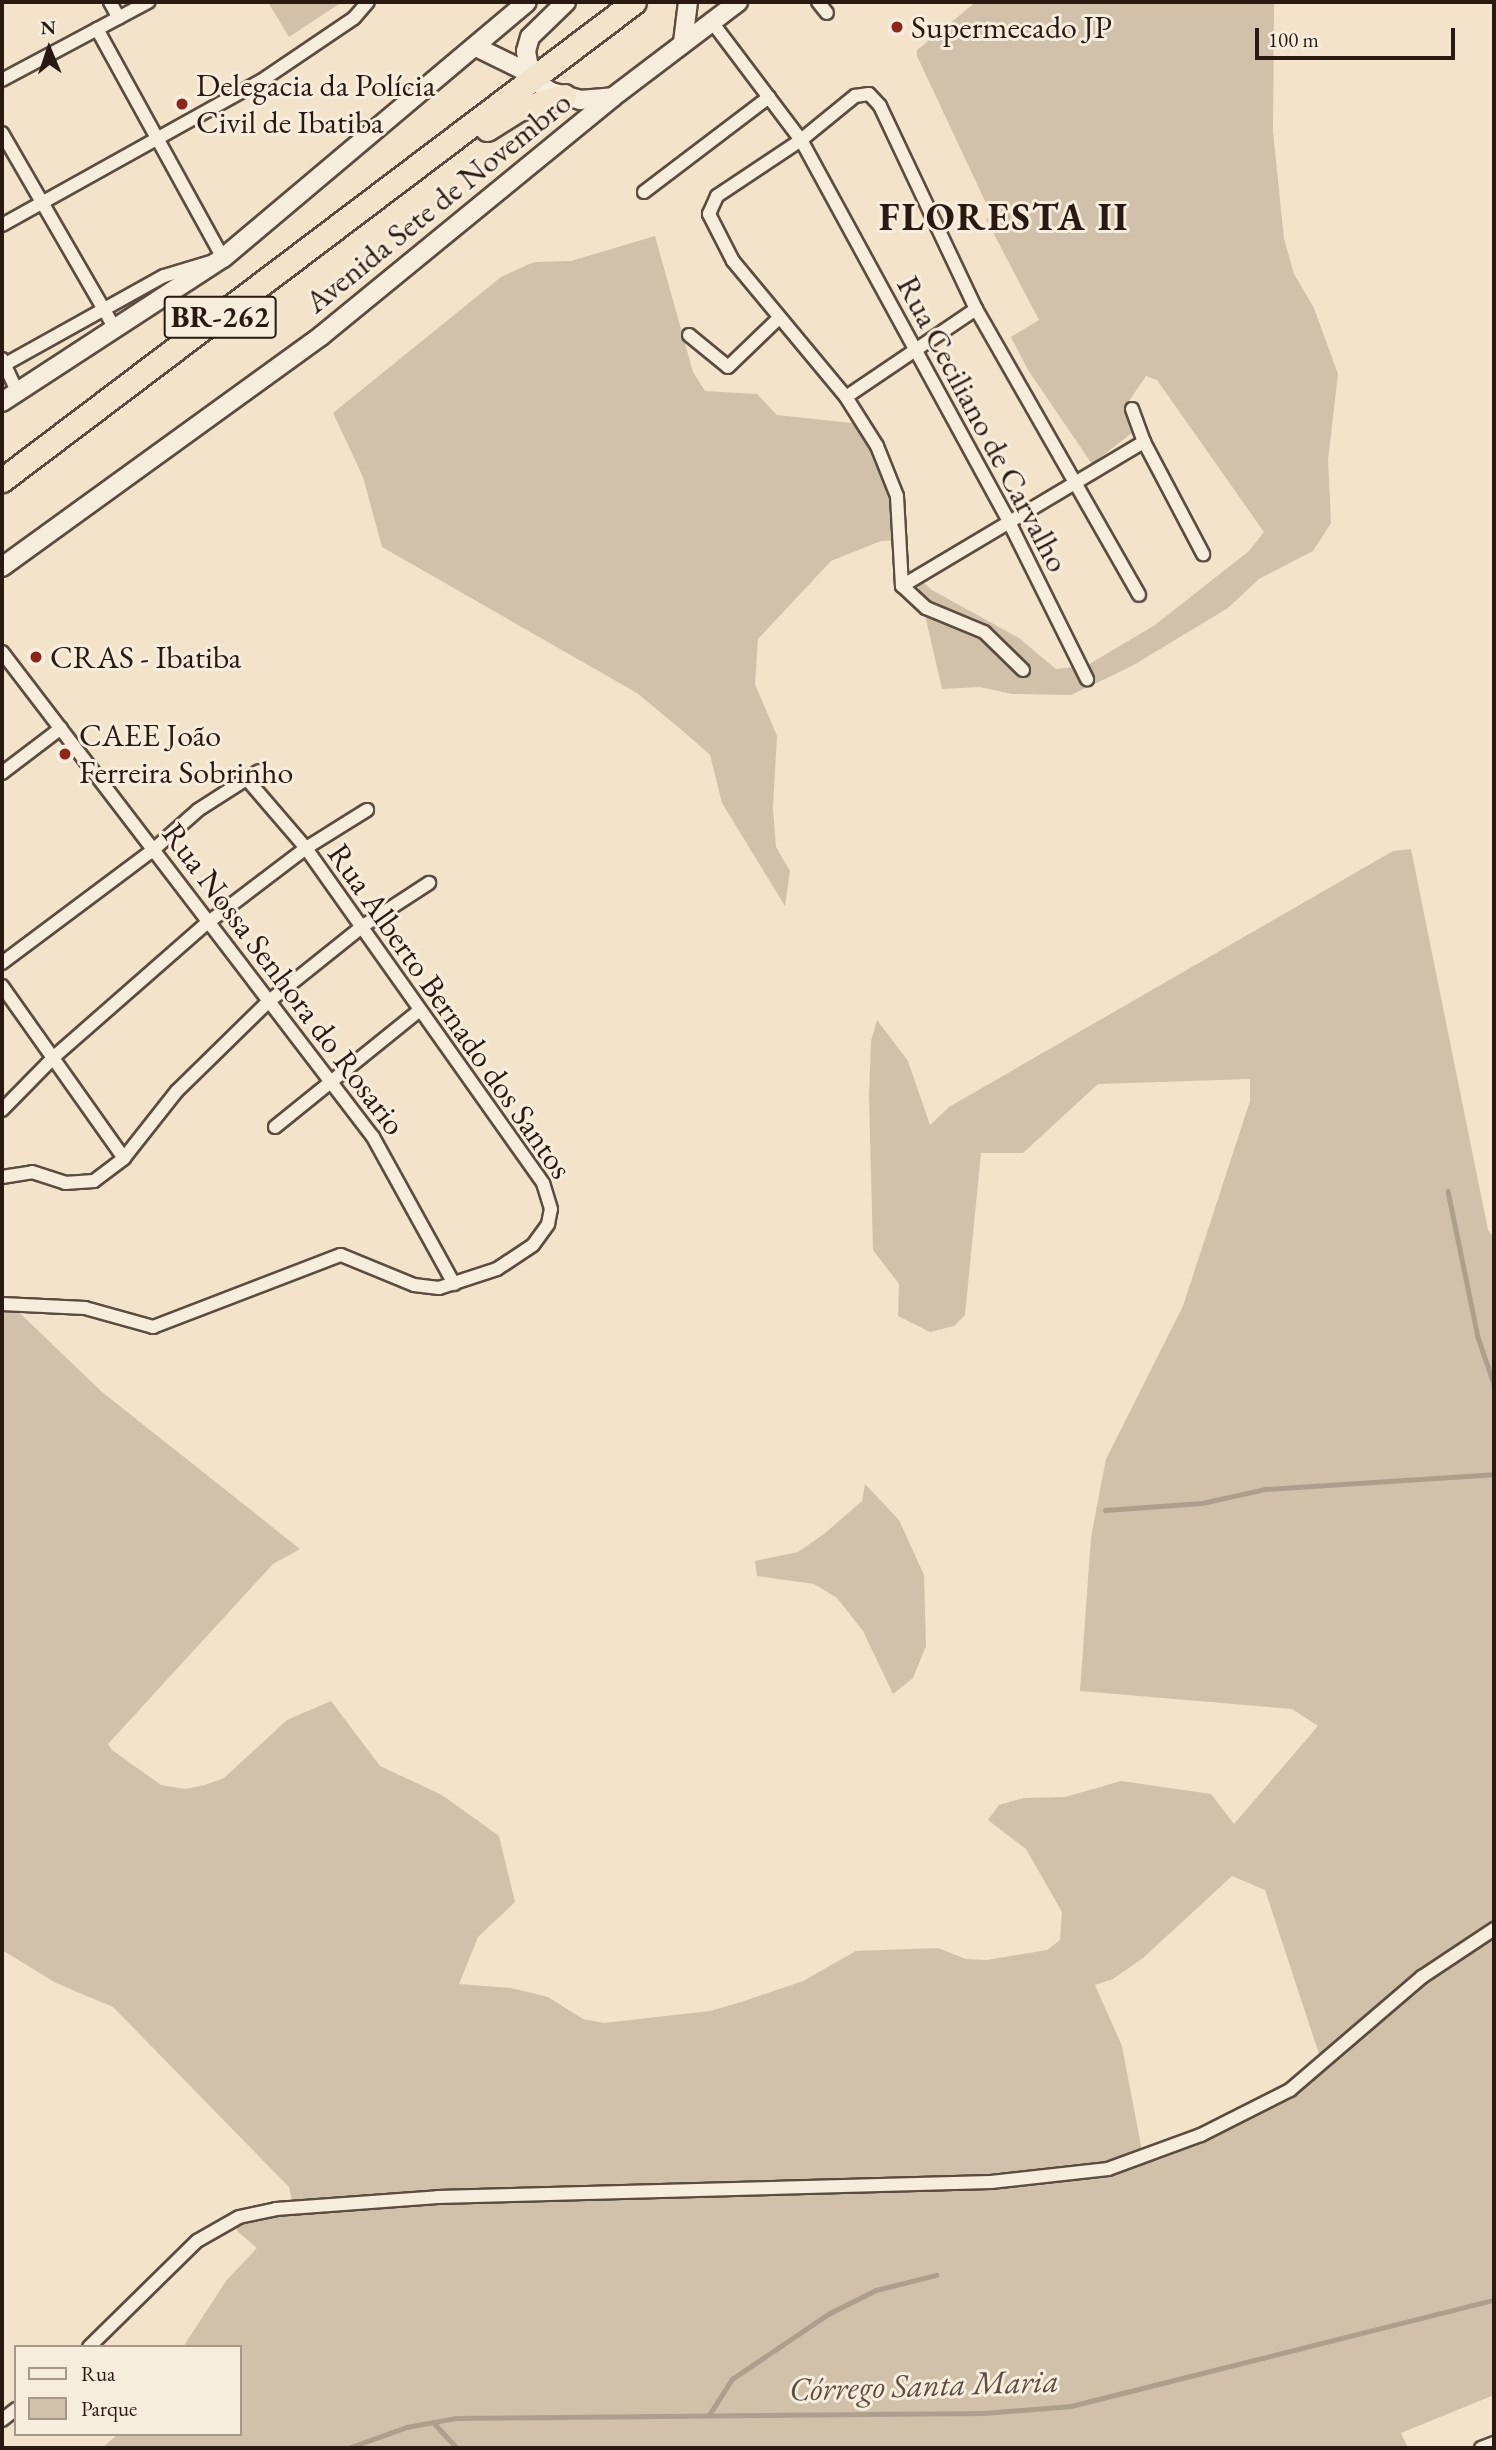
<!DOCTYPE html>
<meta charset="utf-8">
<style>
body{margin:0}
#map{position:relative;width:1496px;height:2450px;overflow:hidden;background:#f3e3cb;font-family:"EB Garamond",serif}
div>[style]{position:absolute}
.green>*{inset:0;background:#d1c1ab}
.stream>*{height:4.5px;margin:-2.25px;padding:0 2.25px;transform-origin:2.25px;border-radius:2.25px;background:#ae9e8c}
.roads{filter:drop-shadow(2px 0 #5c4c40) drop-shadow(-2px 0 #5c4c40) drop-shadow(0 2px #5c4c40) drop-shadow(0 -2px #5c4c40)}
.street>*{height:12px;margin:-6px;padding:0 6px;transform-origin:6px;border-radius:6px;background:#f7eddd}
.secondary>*{height:18px;margin:-9px;padding:0 9px;transform-origin:9px;border-radius:9px;background:#f7eddd}
.highway>*{height:23px;margin:-11.5px;padding:0 11.5px;transform-origin:11.5px;border-radius:11.5px;background:#f3e3cb}
.dots>*{width:19px;height:19px;translate:-50% -50%;box-sizing:border-box;border:4px solid #f7eddd;border-radius:50%}
span{translate:-50% -50%;white-space:nowrap;text-align:center;line-height:1.15;-webkit-text-stroke:6px #f7eddd;paint-order:stroke}
.shield-label span{padding:2px 5px;background:#f7eddd;border:2px solid;border-radius:5px;-webkit-text-stroke-width:0}
.shield-label{font-size:30px;color:#291911;font-weight:700}
.poi-label{font-size:32px;color:#291911}
.left{translate:0 -50%;text-align:left}
.street-label{font-size:32px;color:#291911}
.water-label{font-size:33px;color:#5e4e42;font-style:italic}
.district-label{font-size:38px;color:#291911;font-weight:700;letter-spacing:2px}
.frame{position:absolute;inset:0;border:4px solid #291911;pointer-events:none}
.legend{position:absolute;left:14px;top:2345px;width:228px;height:91px;box-sizing:border-box;background:#f7eddd;border:2px solid #a5988b;margin:0;padding:9px 12px;list-style:none;font-size:21px;color:#291911}
.legend li{display:flex;align-items:center;gap:14px;height:35px}
.legend b{width:35px;border:2px solid #a5988b}
.north{position:absolute;left:14px;top:14px;width:70px;height:70px;-webkit-text-stroke:5px #f7eddd;paint-order:stroke;rotate:358deg;font-size:19px;font-weight:700;line-height:28px;text-align:center;color:#291911}
.north::after{content:'';display:block;margin:auto;width:24px;height:32px;background:#291911;clip-path:polygon(50% 0,100% 100%,50% 72%,0 100%)}
.scale{position:absolute;left:1255px;top:28px;width:200px;height:32px;box-sizing:border-box;border:4px solid #291911;border-top:0;padding-left:9px;font-size:21px;line-height:24px;white-space:nowrap;color:#291911;-webkit-text-stroke:5px #f7eddd;paint-order:stroke}
</style>
<div id="map">
<div class="green">
<i style="clip-path:polygon(268px 2px,342px 2px,289px 37px)"></i>
<i style="clip-path:polygon(976px 2px,1274px 2px,1273px 131px,1284px 239px,1294px 274px,1314px 308px,1338px 374px,1328px 460px,1331px 523px,1313px 551px,1259px 579px,1228px 608px,1132px 666px,1071px 695px,1012px 694px,980px 687px,942px 689px,916px 576px,932px 590px,1019px 638px,1056px 669px,1086px 666px,1155px 625px,1249px 551px,1264px 532px,1157px 380px,1146px 376px,1129px 401px,1133px 432px,1092px 464px,1028px 370px,1011px 337px,1039px 320px,986px 219px,992px 216px,917px 56px,917px 50px)"></i>
<i style="clip-path:polygon(655px 236px,693px 372px,705px 391px,757px 394px,777px 415px,852px 423px,874px 435px,904px 540px,881px 541px,831px 561px,758px 639px,755px 684px,777px 736px,773px 808px,776px 847px,790px 871px,785px 906px,722px 803px,710px 755px,684px 732px,637px 693px,382px 547px,363px 477px,333px 413px,501px 277px,534px 262px,571px 261px)"></i>
<i style="clip-path:polygon(evenodd,1411px 849px,1488px 1230px,1494px 1238px,1494px 2395px,1401px 2433px,1408px 2448px,102px 2448px,118px 2434px,240px 2434px,240px 2347px,183px 2347px,226px 2281px,257px 2248px,237px 2231px,237px 2222px,293px 2207px,289px 2187px,113px 2007px,56px 1983px,2px 1950px,2px 1296px,102px 1392px,300px 1549px,273px 1564px,108px 1744px,112px 1750px,161px 1785px,185px 1789px,205px 1785px,224px 1778px,287px 1720px,331px 1701px,380px 1766px,442px 1795px,499px 1836px,515px 1902px,478px 1937px,459px 1984px,511px 1988px,548px 1997px,583px 2019px,604px 2023px,710px 2011px,741px 2002px,803px 1981px,856px 1951px,938px 1948px,966px 1959px,987px 1960px,1047px 1950px,1060px 1940px,1062px 1912px,1026px 1849px,988px 1820px,999px 1805px,1023px 1798px,1065px 1797px,1121px 1781px,1211px 1794px,1234px 1824px,1318px 1726px,1292px 1709px,1080px 1691px,1091px 1537px,1106px 1459px,1183px 1306px,1250px 1101px,1250px 1079px,1098px 1084px,1023px 1153px,981px 1153px,965px 1315px,954px 1326px,930px 1332px,898px 1316px,899px 1284px,873px 1250px,869px 1097px,871px 1041px,877px 1020px,908px 1061px,930px 1125px,949px 1107px,1393px 851px,1411px 849px,1232px 1876px,1265px 1890px,1322px 2063px,1265px 2099px,1186px 2138px,1142px 2151px,1122px 2046px,1095px 1985px,1113px 1979px,1143px 1958px,1232px 1876px)"></i>
<i style="clip-path:polygon(865px 1484px,899px 1520px,924px 1575px,926px 1646px,913px 1678px,893px 1694px,863px 1631px,837px 1598px,814px 1584px,757px 1576px,755px 1561px,798px 1552px,824px 1534px,862px 1501px)"></i>
</div>
<div class="stream">
<i style="left:1448px;top:1191px;width:149px;rotate:78.4deg"></i>
<i style="left:1478px;top:1337px;width:50px;rotate:71.2deg"></i>
<i style="left:1105px;top:1510px;width:97px;rotate:-4.1deg"></i>
<i style="left:1202px;top:1503px;width:65px;rotate:-12.5deg"></i>
<i style="left:1265px;top:1489px;width:229px;rotate:-3.7deg"></i>
<i style="left:709px;top:2415px;width:43px;rotate:-57.4deg"></i>
<i style="left:732px;top:2379px;width:118px;rotate:-34deg"></i>
<i style="left:830px;top:2313px;width:51px;rotate:-26.6deg"></i>
<i style="left:876px;top:2290px;width:62px;rotate:-14deg"></i>
<i style="left:433px;top:2422px;width:35px;rotate:47deg"></i>
<i style="left:348px;top:2448px;width:63px;rotate:-19.6deg"></i>
<i style="left:407px;top:2427px;width:50px;rotate:-10.4deg"></i>
<i style="left:456px;top:2418px;width:528px;rotate:-0.54deg"></i>
<i style="left:984px;top:2413px;width:87px;rotate:-4.6deg"></i>
<i style="left:1071px;top:2406px;width:436px;rotate:-14.1deg"></i>
</div>
<div class="roads">
<div class="street">
<i style="left:110px;top:2px;width:18px;rotate:61deg"></i>
<i style="left:818px;top:2px;width:14px;rotate:51deg"></i>
<i style="left:712px;top:22px;width:148px;rotate:53deg"></i>
<i style="left:801px;top:140px;width:433px;rotate:61.4deg"></i>
<i style="left:1008px;top:520px;width:178px;rotate:63.6deg"></i>
<i style="left:97px;top:29px;width:261px;rotate:61.2deg"></i>
<i style="left:2px;top:80px;width:166px;rotate:-28.1deg"></i>
<i style="left:2px;top:133px;width:224px;rotate:60deg"></i>
<i style="left:644px;top:192px;width:157px;rotate:-37.2deg"></i>
<i style="left:2px;top:225px;width:296px;rotate:-29.1deg"></i>
<i style="left:261px;top:81px;width:112px;rotate:-34.1deg"></i>
<i style="left:354px;top:18px;width:21px;rotate:-49deg"></i>
<i style="left:689px;top:335px;width:50px;rotate:39.4deg"></i>
<i style="left:728px;top:367px;width:71px;rotate:-43.9deg"></i>
<i style="left:2px;top:359px;width:35px;rotate:65deg"></i>
<i style="left:2px;top:366px;width:185px;rotate:-29.1deg"></i>
<i style="left:164px;top:276px;width:52px;rotate:-16.7deg"></i>
<i style="left:846px;top:397px;width:157px;rotate:-34.1deg"></i>
<i style="left:1132px;top:409px;width:35px;rotate:70deg"></i>
<i style="left:1144px;top:442px;width:127px;rotate:62.2deg"></i>
<i style="left:902px;top:586px;width:282px;rotate:-30.8deg"></i>
<i style="left:2px;top:652px;width:611px;rotate:52.59deg"></i>
<i style="left:373px;top:1137px;width:168px;rotate:61.1deg"></i>
<i style="left:1023px;top:670px;width:54px;rotate:-135.7deg"></i>
<i style="left:984px;top:632px;width:63px;rotate:-157.5deg"></i>
<i style="left:926px;top:608px;width:33px;rotate:-137deg"></i>
<i style="left:902px;top:586px;width:90px;rotate:-93.2deg"></i>
<i style="left:897px;top:496px;width:54px;rotate:-111.8deg"></i>
<i style="left:877px;top:446px;width:58px;rotate:-122.3deg"></i>
<i style="left:846px;top:397px;width:177px;rotate:-129.7deg"></i>
<i style="left:733px;top:261px;width:53px;rotate:-117.1deg"></i>
<i style="left:709px;top:214px;width:20px;rotate:-66deg"></i>
<i style="left:717px;top:196px;width:101px;rotate:-33.7deg"></i>
<i style="left:801px;top:140px;width:70px;rotate:-39.2deg"></i>
<i style="left:855px;top:96px;width:14px;rotate:-8deg"></i>
<i style="left:869px;top:94px;width:16px;rotate:47deg"></i>
<i style="left:880px;top:106px;width:225px;rotate:64.7deg"></i>
<i style="left:976px;top:309px;width:329px;rotate:60.3deg"></i>
<i style="left:2px;top:773px;width:74px;rotate:-37.3deg"></i>
<i style="left:2px;top:963px;width:189px;rotate:-36.8deg"></i>
<i style="left:153px;top:850px;width:60px;rotate:-41.6deg"></i>
<i style="left:198px;top:810px;width:72px;rotate:-32.6deg"></i>
<i style="left:2px;top:986px;width:211px;rotate:54.7deg"></i>
<i style="left:2px;top:1110px;width:76px;rotate:-45.5deg"></i>
<i style="left:55px;top:1056px;width:201px;rotate:-41.2deg"></i>
<i style="left:206px;top:924px;width:126px;rotate:-37.2deg"></i>
<i style="left:306px;top:848px;width:72px;rotate:-31.9deg"></i>
<i style="left:275px;top:1127px;width:186px;rotate:-38.9deg"></i>
<i style="left:2px;top:1177px;width:30px;rotate:-9deg"></i>
<i style="left:32px;top:1172px;width:35px;rotate:18deg"></i>
<i style="left:65px;top:1183px;width:29px;rotate:-4deg"></i>
<i style="left:94px;top:1181px;width:38px;rotate:-37deg"></i>
<i style="left:124px;top:1158px;width:85px;rotate:-51.7deg"></i>
<i style="left:177px;top:1091px;width:127px;rotate:-44.4deg"></i>
<i style="left:268px;top:1002px;width:122px;rotate:-38.7deg"></i>
<i style="left:363px;top:926px;width:79px;rotate:-33.1deg"></i>
<i style="left:2px;top:1304px;width:83px;rotate:2.8deg"></i>
<i style="left:85px;top:1308px;width:71px;rotate:15.6deg"></i>
<i style="left:153px;top:1327px;width:201px;rotate:-21deg"></i>
<i style="left:341px;top:1255px;width:79px;rotate:22.3deg"></i>
<i style="left:414px;top:1285px;width:25px;rotate:7deg"></i>
<i style="left:439px;top:1288px;width:61px;rotate:-18.1deg"></i>
<i style="left:497px;top:1269px;width:43px;rotate:-33.7deg"></i>
<i style="left:533px;top:1245px;width:26px;rotate:-54deg"></i>
<i style="left:548px;top:1224px;width:15px;rotate:-79deg"></i>
<i style="left:551px;top:1209px;width:27px;rotate:-107deg"></i>
<i style="left:543px;top:1183px;width:410px;rotate:-125.3deg"></i>
<i style="left:306px;top:848px;width:94px;rotate:-130.7deg"></i>
<i style="left:89px;top:2347px;width:151px;rotate:-44.5deg"></i>
<i style="left:197px;top:2241px;width:48px;rotate:-29.7deg"></i>
<i style="left:239px;top:2217px;width:38px;rotate:-12deg"></i>
<i style="left:276px;top:2209px;width:162px;rotate:-4.2deg"></i>
<i style="left:438px;top:2197px;width:553px;rotate:-1.55deg"></i>
<i style="left:991px;top:2182px;width:118px;rotate:-6.3deg"></i>
<i style="left:1108px;top:2169px;width:99px;rotate:-20.1deg"></i>
<i style="left:1201px;top:2135px;width:100px;rotate:-26.8deg"></i>
<i style="left:1290px;top:2090px;width:174px;rotate:-40.6deg"></i>
<i style="left:1422px;top:1977px;width:87px;rotate:-33.7deg"></i>
<i style="left:2px;top:2420px;width:18px;rotate:-38deg"></i>
<i style="left:1481px;top:2448px;width:14px;rotate:-21deg"></i>
</div>
<div class="secondary">
<i style="left:566px;top:2px;width:50px;rotate:135.8deg"></i>
<i style="left:530px;top:37px;width:15px;rotate:106deg"></i>
<i style="left:526px;top:51px;width:27px;rotate:80deg"></i>
<i style="left:531px;top:78px;width:24px;rotate:35deg"></i>
<i style="left:551px;top:92px;width:30px;rotate:15deg"></i>
<i style="left:580px;top:100px;width:33px;rotate:-5deg"></i>
<i style="left:683px;top:42px;width:40px;rotate:-82.9deg"></i>
<i style="left:476px;top:47px;width:59px;rotate:26.1deg"></i>
<i style="left:2px;top:402px;width:264px;rotate:-33.1deg"></i>
<i style="left:223px;top:258px;width:397px;rotate:-40.1deg"></i>
<i style="left:2px;top:567px;width:394px;rotate:-35.9deg"></i>
<i style="left:321px;top:336px;width:377px;rotate:-39.3deg"></i>
<i style="left:613px;top:97px;width:157px;rotate:-37.2deg"></i>
</div>
<div class="highway">
<i style="left:487px;top:129px;width:38px;rotate:-32deg"></i>
<i style="left:519px;top:109px;width:47px;rotate:-16.1deg"></i>
<i style="left:2px;top:480px;width:792px;rotate:-37.1deg"></i>
</div>
</div>
<div class="dots">
<i style="left:897px;top:27px;background:#8f2418"></i>
<i style="left:182px;top:104px;background:#8f2418"></i>
<i style="left:36px;top:657px;background:#8f2418"></i>
<i style="left:65px;top:754px;background:#8f2418"></i>
</div>
<div class="shield-label">
<span style="left:220px;top:317px">BR-262</span>
</div>
<div class="poi-label">
<span class="left" style="left:911px;top:27px">Supermecado JP</span>
<span class="left" style="left:196px;top:104px">Delegacia da Polícia<br>Civil de Ibatiba</span>
<span class="left" style="left:50px;top:657px">CRAS - Ibatiba</span>
<span class="left" style="left:79px;top:754px">CAEE João<br>Ferreira Sobrinho</span>
</div>
<div class="street-label">
<span style="left:438px;top:202px;rotate:-39deg">Avenida Sete de Novembro</span>
<span style="left:983px;top:424px;rotate:62deg">Rua Ceciliano de Carvalho</span>
<span style="left:284px;top:979px;rotate:53deg">Rua Nossa Senhora do Rosario</span>
<span style="left:450px;top:1011px;rotate:55deg">Rua Alberto Bernado dos Santos</span>
</div>
<div class="water-label">
<span style="left:924px;top:2385px;rotate:-2deg">Córrego Santa Maria</span>
</div>
<div class="district-label">
<span style="left:1004px;top:217px">FLORESTA II</span>
</div>
<div class="frame"></div>
<ul class="legend">
<li><b style="height:9px;background:#f7eddd"></b>Rua</li>
<li><b style="height:19px;background:#d1c1ab"></b>Parque</li>
</ul>
<div class="north">N</div>
<div class="scale">100 m</div>
</div>
